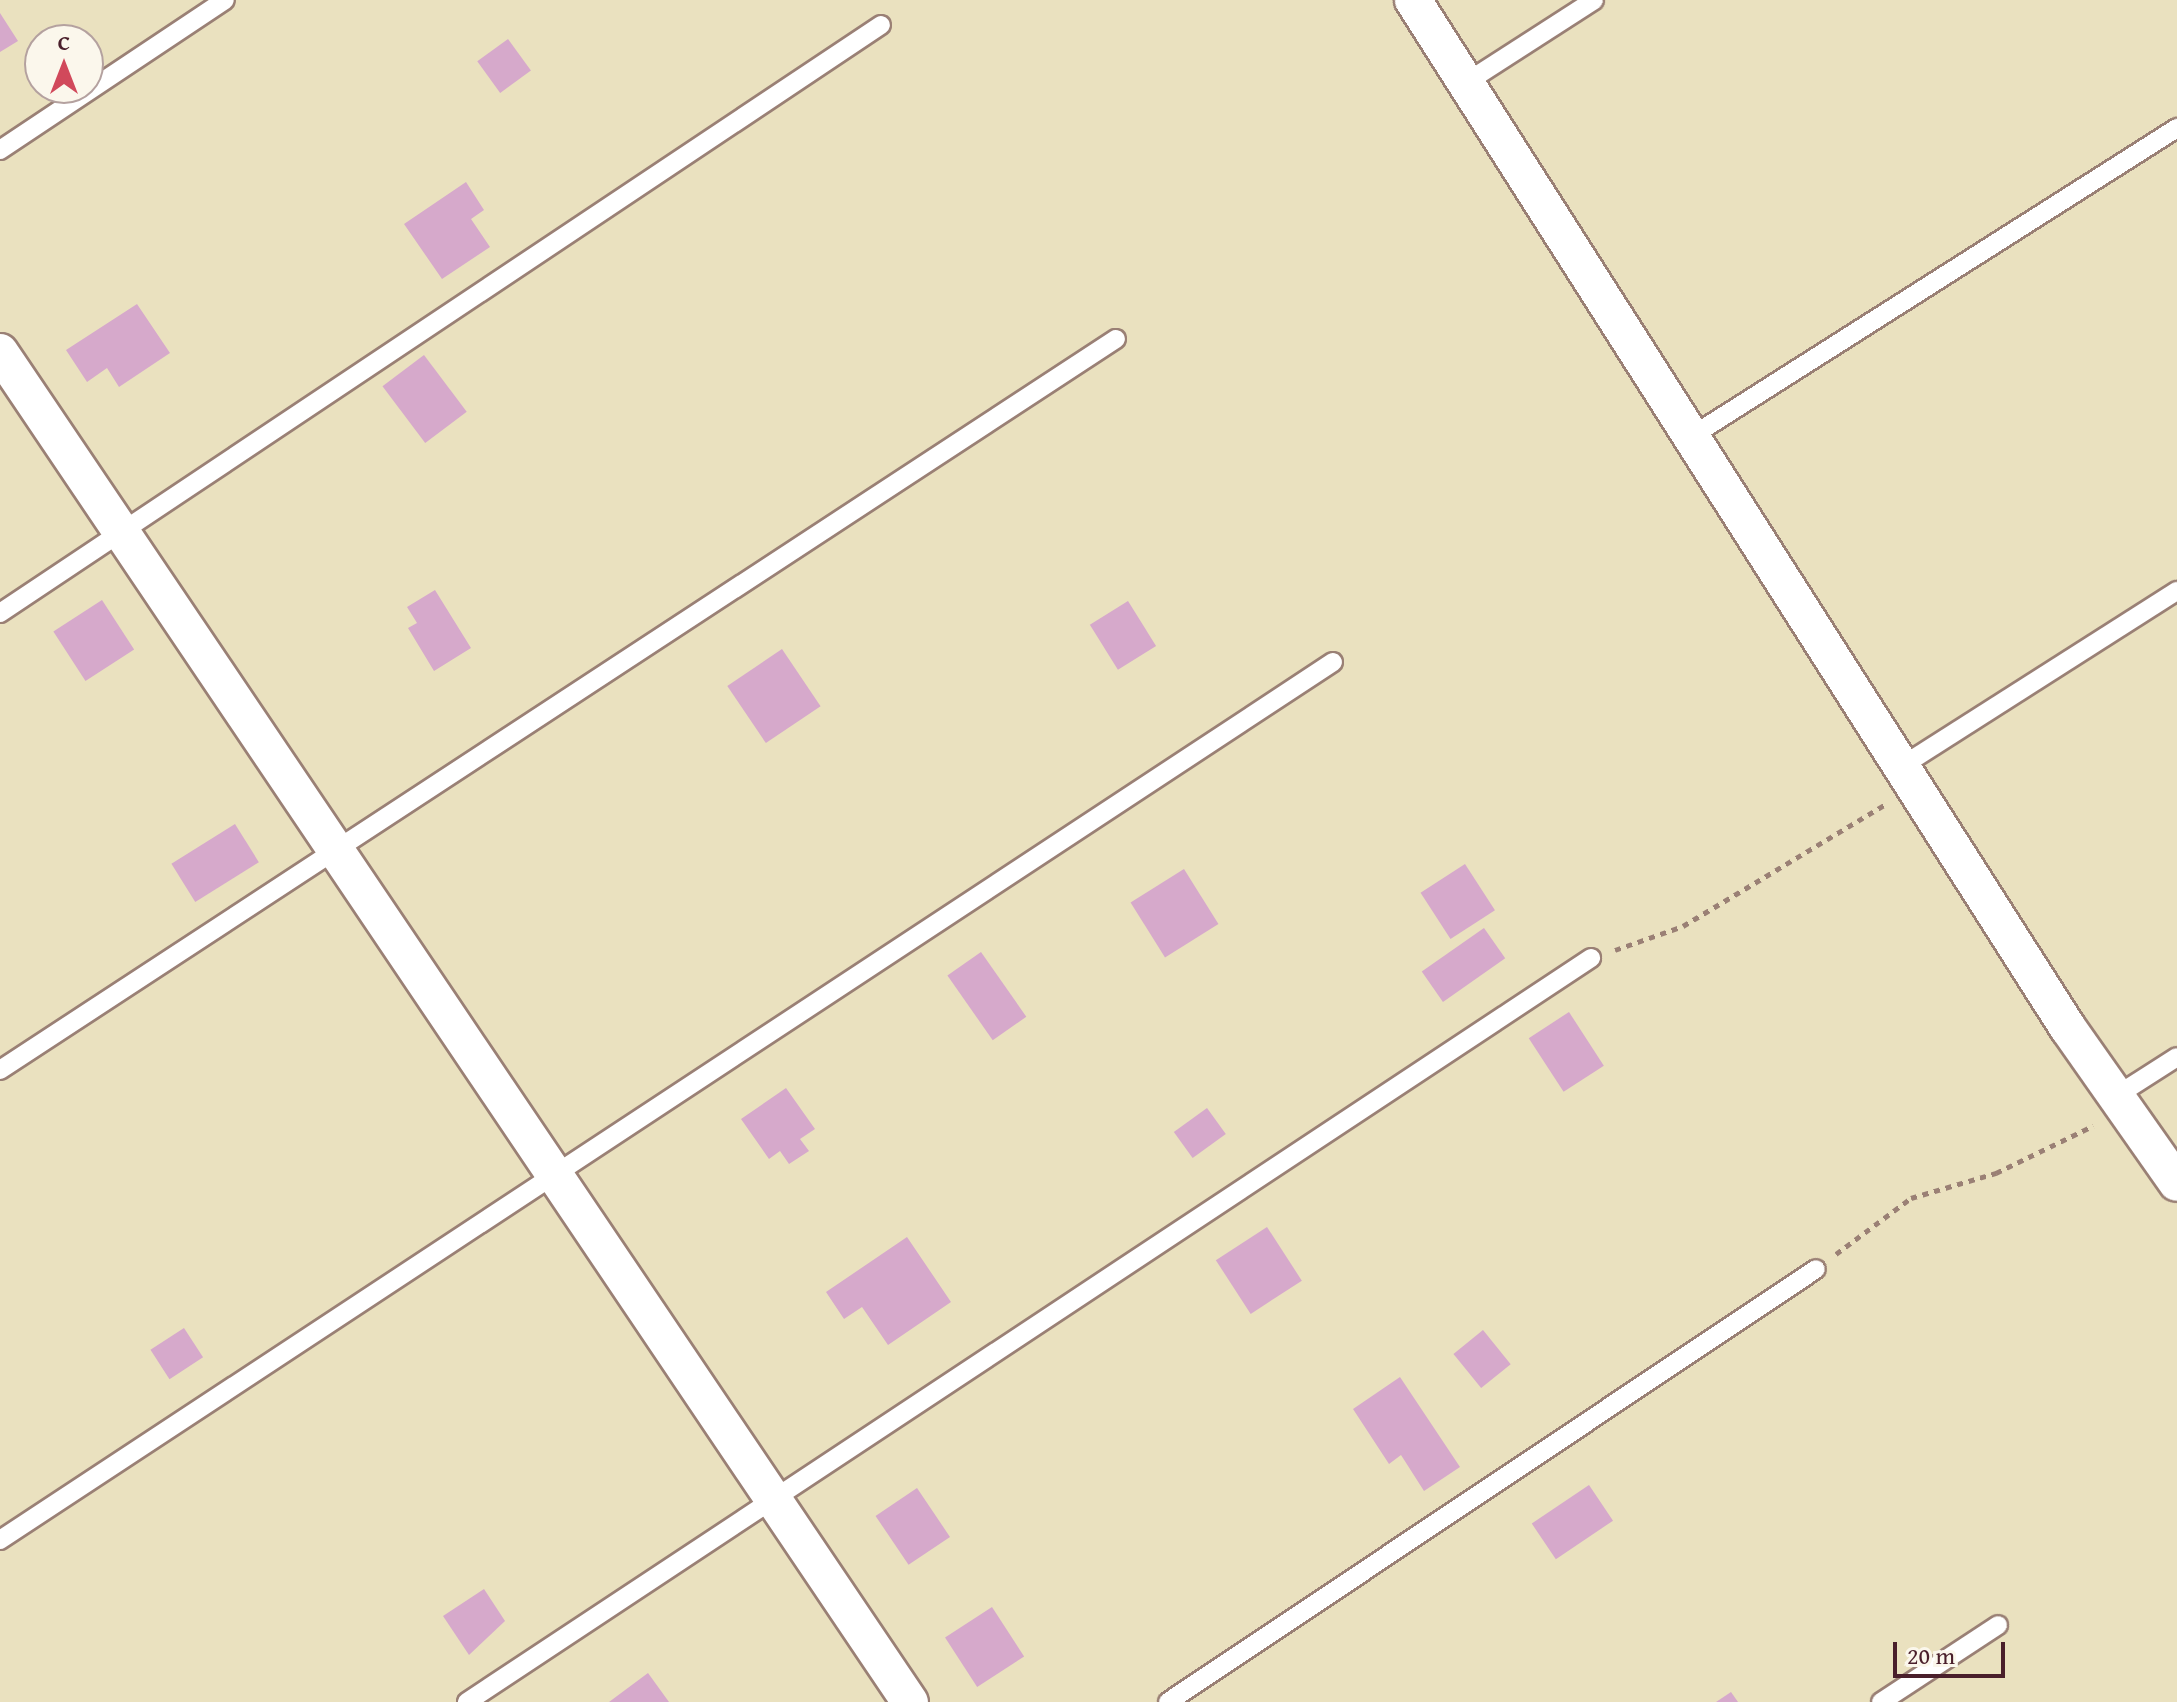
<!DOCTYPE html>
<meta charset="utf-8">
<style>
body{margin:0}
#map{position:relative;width:2177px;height:1702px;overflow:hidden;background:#eae1bf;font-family:"Gentium Book Plus",serif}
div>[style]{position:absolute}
.building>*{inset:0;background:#d6a9cb;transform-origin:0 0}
.path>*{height:5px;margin-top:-2.5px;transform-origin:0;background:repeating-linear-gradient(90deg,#9a8075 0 6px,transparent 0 12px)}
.roads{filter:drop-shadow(2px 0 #9a8075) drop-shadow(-2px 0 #9a8075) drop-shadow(0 2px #9a8075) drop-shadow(0 -2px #9a8075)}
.service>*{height:18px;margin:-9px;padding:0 9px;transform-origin:9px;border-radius:9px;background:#fff}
.minor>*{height:36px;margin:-18px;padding:0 18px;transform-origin:18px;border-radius:18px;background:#fff}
span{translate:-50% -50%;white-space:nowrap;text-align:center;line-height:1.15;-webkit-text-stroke:8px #fbf7ec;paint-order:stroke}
.north{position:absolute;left:24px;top:24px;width:80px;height:80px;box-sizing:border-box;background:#fbf7ec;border:2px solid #b4a19f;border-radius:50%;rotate:0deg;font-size:22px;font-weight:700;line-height:32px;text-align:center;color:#4a1f2b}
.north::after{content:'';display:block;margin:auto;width:28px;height:36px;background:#d1495b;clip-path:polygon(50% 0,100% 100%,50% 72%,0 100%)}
.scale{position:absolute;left:1893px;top:1642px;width:112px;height:36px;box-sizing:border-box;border:4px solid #4a1f2b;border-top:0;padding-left:10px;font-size:24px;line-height:28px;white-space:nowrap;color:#4a1f2b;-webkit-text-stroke:6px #fbf7ec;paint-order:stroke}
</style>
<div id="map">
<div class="building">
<i style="clip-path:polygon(0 13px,18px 41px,0 52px)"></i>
<i style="left:508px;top:39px;width:39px;height:38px;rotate:54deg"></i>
<i style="clip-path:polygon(466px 182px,484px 210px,471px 219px,490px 247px,442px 279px,404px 224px)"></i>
<i style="clip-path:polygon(137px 304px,170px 353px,119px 387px,107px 368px,87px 382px,66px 350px)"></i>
<i style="left:424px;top:355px;width:71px;height:52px;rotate:53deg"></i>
<i style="clip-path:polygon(435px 590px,471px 648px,434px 671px,408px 628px,417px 623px,407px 607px)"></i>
<i style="left:102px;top:600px;width:59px;height:58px;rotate:57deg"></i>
<i style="left:1128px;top:601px;width:53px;height:45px;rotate:58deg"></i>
<i style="left:782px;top:649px;width:69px;height:66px;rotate:56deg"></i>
<i style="left:235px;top:824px;width:45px;height:75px;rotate:58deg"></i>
<i style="left:1465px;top:864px;width:55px;height:53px;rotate:57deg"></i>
<i style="left:1184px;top:869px;width:65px;height:63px;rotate:58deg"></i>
<i style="left:1484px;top:928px;width:37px;height:76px;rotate:55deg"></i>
<i style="left:981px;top:952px;width:79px;height:41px;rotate:55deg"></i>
<i style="left:1569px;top:1012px;width:64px;height:48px;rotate:57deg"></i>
<i style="clip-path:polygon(786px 1088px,815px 1129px,800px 1139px,809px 1151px,789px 1164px,780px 1151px,769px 1159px,741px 1119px)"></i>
<i style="left:1207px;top:1108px;width:32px;height:41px;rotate:54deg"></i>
<i style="left:1267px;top:1227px;width:64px;height:61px;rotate:57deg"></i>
<i style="clip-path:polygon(907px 1237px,951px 1302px,888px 1345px,862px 1307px,844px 1319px,826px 1292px)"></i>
<i style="left:184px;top:1328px;width:35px;height:40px;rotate:57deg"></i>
<i style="left:1483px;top:1330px;width:44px;height:38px;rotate:51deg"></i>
<i style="clip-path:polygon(1400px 1377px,1460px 1467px,1424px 1491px,1401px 1455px,1389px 1464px,1353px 1409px)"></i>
<i style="left:1589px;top:1485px;width:43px;height:69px;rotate:56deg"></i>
<i style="left:917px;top:1488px;width:59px;height:50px;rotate:56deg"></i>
<i style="clip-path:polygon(484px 1589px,505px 1621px,469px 1655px,443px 1616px)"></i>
<i style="left:992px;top:1607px;width:59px;height:56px;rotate:57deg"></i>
<i style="clip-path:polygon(648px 1673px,669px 1702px,609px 1702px)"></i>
<i style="clip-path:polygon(1731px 1692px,1738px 1702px,1716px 1702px)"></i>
</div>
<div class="path">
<i style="left:1615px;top:950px;width:72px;rotate:-19.4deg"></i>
<i style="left:1683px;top:926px;width:235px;rotate:-31deg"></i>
<i style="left:1836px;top:1254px;width:94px;rotate:-36.7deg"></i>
<i style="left:1911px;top:1198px;width:89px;rotate:-16.4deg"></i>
<i style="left:1996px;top:1173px;width:108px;rotate:-25.9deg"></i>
</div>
<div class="roads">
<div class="service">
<i style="left:1467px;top:82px;width:151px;rotate:-32.8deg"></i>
<i style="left:0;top:150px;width:270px;rotate:-33.7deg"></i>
<i style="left:1692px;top:436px;width:575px;rotate:-32.42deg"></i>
<i style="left:0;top:613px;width:1059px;rotate:-33.72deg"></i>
<i style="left:1902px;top:766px;width:326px;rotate:-32.5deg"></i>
<i style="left:0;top:1070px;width:1334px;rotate:-33.23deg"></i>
<i style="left:2116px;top:1096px;width:72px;rotate:-32.6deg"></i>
<i style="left:0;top:1540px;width:1596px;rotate:-33.37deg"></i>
<i style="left:467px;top:1702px;width:1348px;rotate:-33.5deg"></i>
<i style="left:1168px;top:1702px;width:779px;rotate:-33.75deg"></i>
<i style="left:1881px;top:1702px;width:140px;rotate:-33.3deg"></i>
</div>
<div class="minor">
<i style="left:1413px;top:0;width:1219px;rotate:57.5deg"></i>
<i style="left:2068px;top:1028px;width:189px;rotate:54.9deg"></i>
<i style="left:0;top:352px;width:1628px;rotate:56.02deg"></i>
</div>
</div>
<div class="north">С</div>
<div class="scale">20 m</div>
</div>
